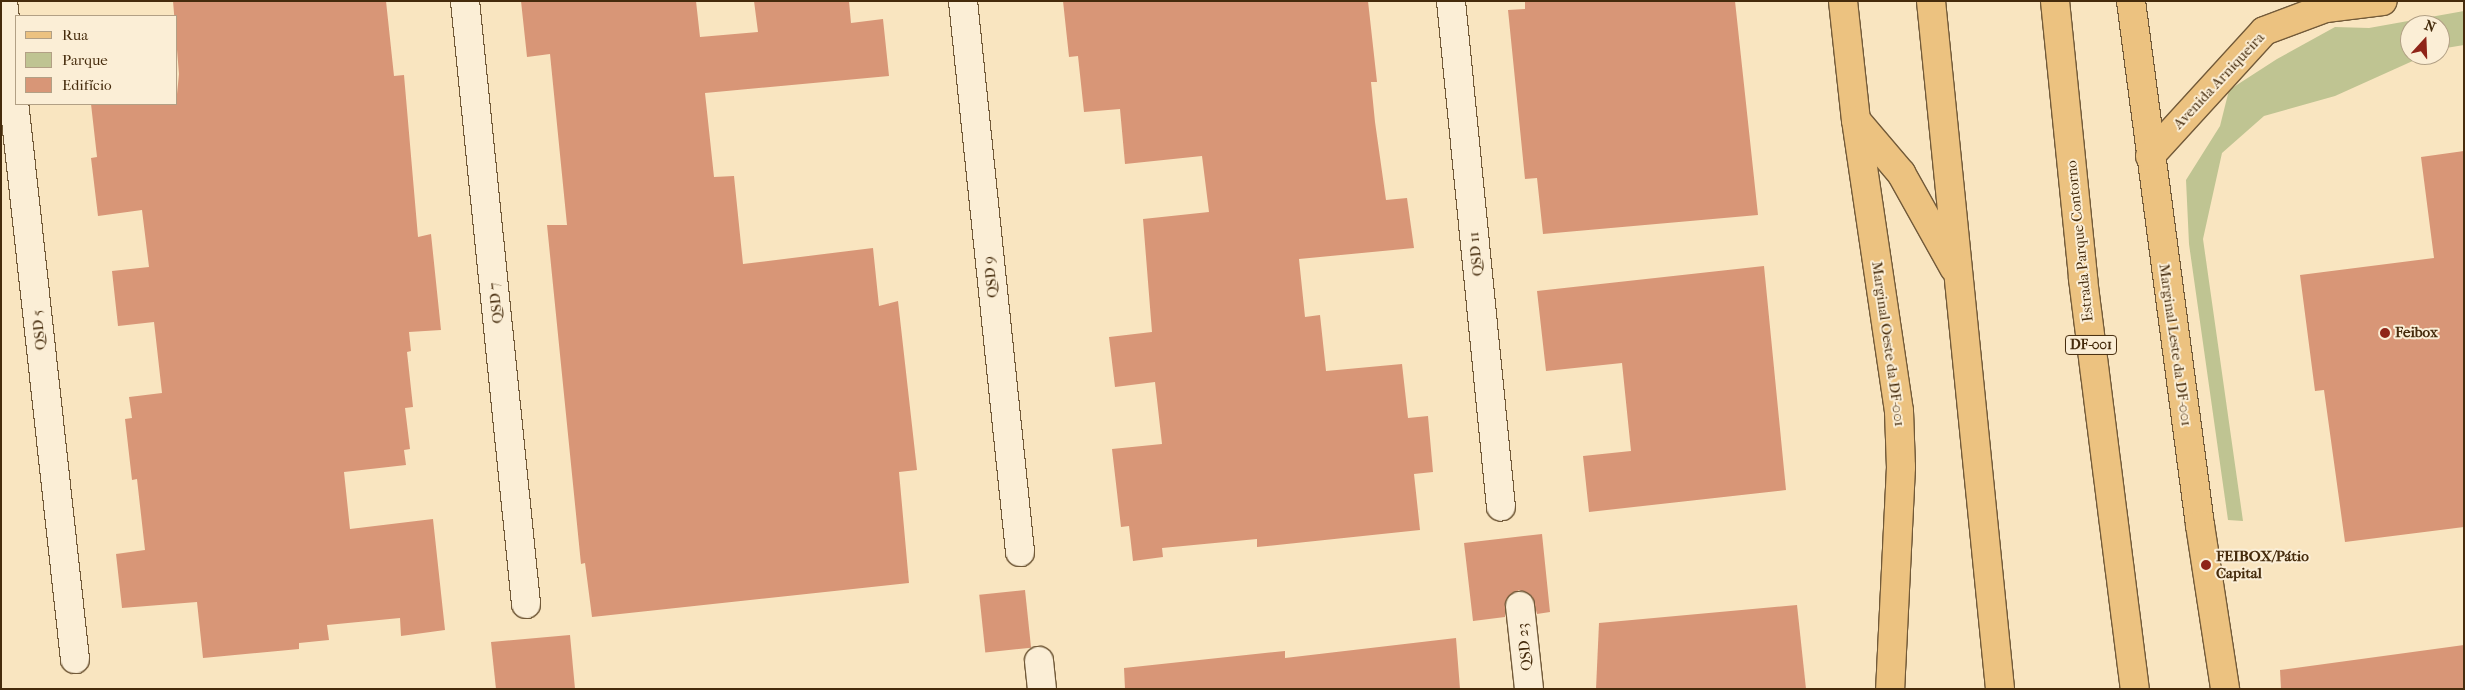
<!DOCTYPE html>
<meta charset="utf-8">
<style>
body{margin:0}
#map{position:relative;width:2465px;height:690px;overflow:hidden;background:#f9e5c0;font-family:"IM FELL French Canon",serif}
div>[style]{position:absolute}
.green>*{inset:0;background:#bfc492}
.building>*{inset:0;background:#d89677;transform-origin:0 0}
.roads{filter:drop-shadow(1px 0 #725a39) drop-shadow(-1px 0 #725a39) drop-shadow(0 1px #725a39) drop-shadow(0 -1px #725a39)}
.minor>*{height:28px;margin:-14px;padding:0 14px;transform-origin:14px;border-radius:14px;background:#fbeed6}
.major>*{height:28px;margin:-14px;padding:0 14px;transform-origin:14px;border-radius:14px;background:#ecc280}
.highway>*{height:28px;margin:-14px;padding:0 14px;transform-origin:14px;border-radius:14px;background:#ecc280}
.dots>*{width:14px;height:14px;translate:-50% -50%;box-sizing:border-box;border:2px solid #fbeed6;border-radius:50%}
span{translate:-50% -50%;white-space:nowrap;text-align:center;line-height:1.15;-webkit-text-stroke:4px #fbeed6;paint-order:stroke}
.shield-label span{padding:1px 4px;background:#fbeed6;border:1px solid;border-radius:4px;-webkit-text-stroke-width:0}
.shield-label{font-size:14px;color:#452b0c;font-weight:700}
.street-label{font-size:15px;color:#452b0c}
.poi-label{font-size:15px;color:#452b0c;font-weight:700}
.left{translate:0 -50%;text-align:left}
.frame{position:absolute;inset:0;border:2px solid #452b0c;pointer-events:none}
.legend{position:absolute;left:15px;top:15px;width:162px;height:90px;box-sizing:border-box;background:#fbeed6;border:1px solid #b2a085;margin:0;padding:6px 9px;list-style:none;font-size:15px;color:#452b0c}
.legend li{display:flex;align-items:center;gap:10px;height:25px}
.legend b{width:25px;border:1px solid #b2a085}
.north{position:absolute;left:2400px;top:15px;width:50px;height:50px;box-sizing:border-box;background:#fbeed6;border:1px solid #b2a085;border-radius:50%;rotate:20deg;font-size:14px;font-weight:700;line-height:20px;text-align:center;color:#452b0c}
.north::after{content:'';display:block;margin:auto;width:18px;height:22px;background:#8f2418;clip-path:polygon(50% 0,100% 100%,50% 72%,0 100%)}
</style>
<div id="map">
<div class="green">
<i style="clip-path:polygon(2464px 11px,2464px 45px,2440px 49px,2440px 25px,2410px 25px,2410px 55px,2426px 55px,2335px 96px,2264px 116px,2222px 153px,2203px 239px,2243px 521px,2228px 520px,2189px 244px,2186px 180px,2220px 126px,2229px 90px,2277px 59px,2335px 27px,2369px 28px)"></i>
</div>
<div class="building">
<i style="clip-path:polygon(173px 1px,386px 1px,394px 76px,404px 75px,418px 237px,431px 234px,441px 330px,409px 332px,411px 351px,407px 352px,413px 407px,405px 408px,410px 449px,404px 450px,406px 465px,344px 472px,350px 529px,433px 519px,445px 630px,401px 636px,400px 618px,327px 625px,329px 640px,299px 643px,299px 649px,203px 658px,197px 602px,122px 608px,116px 554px,145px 550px,137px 479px,132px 480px,125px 419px,132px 418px,129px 397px,162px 393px,154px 322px,118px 326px,112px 271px,149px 267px,142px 210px,98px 216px,91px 158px,97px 157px,91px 104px,176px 104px,179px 74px)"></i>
<i style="clip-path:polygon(521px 1px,696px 1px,700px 37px,758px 32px,754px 1px,849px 1px,851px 23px,883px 19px,889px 76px,705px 93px,714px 177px,734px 176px,743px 264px,873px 248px,879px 306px,898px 301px,917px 470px,899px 472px,909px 583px,592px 617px,585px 563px,581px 564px,547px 225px,567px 225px,550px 54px,527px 57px)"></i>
<i style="clip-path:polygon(1063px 1px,1368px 1px,1377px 82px,1371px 82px,1375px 122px,1386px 200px,1407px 198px,1414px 248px,1299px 259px,1305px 317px,1320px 315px,1326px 371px,1402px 364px,1408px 418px,1428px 416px,1433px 472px,1414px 474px,1420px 530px,1257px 547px,1257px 539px,1162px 548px,1163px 557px,1133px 561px,1129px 526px,1121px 527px,1112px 449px,1162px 444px,1155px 382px,1115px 387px,1109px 337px,1152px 332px,1143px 219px,1209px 212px,1202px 156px,1125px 164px,1120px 109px,1084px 112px,1078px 56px,1069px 57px)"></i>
<i style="clip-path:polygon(1525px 1px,1735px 1px,1758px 215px,1543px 234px,1537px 178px,1525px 179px,1508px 10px,1525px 9px)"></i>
<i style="clip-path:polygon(2464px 151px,2464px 527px,2345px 542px,2324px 390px,2315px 391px,2300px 275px,2434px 258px,2421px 157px)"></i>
<i style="clip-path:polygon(1764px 266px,1786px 490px,1589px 512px,1583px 456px,1631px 451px,1622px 363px,1546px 371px,1537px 291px)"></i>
<i style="clip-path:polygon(1542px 534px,1550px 612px,1537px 614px,1532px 596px,1519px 590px,1506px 599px,1505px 617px,1473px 621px,1464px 543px)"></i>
<i style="left:1025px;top:590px;width:58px;height:46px;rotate:84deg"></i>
<i style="clip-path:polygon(1797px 605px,1806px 689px,1596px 689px,1599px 623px)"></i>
<i style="clip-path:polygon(570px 635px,575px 689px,496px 689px,491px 642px)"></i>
<i style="clip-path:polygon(1456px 638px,1460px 689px,1125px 689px,1124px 668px,1285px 651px,1285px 658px)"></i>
<i style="clip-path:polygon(2464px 645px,2464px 689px,2281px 689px,2280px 670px)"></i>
</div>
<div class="roads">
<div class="minor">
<i style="left:3px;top:1px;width:662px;rotate:83.76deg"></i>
<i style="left:465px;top:1px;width:606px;rotate:84.22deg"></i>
<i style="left:963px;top:1px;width:554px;rotate:84.09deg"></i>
<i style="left:1451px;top:1px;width:508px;rotate:84.36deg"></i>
<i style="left:1520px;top:606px;width:83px;rotate:83.8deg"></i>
<i style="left:1039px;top:661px;width:28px;rotate:84deg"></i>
</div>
<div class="major">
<i style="left:1843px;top:1px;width:120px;rotate:83.8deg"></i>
<i style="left:1856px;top:120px;width:294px;rotate:81.6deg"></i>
<i style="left:1899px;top:411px;width:56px;rotate:88deg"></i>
<i style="left:1901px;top:467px;width:222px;rotate:92.8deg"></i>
<i style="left:2131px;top:1px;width:529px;rotate:82.5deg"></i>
<i style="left:2200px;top:525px;width:166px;rotate:81.3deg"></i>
<i style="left:2150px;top:156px;width:169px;rotate:-47.6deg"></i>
<i style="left:2264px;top:31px;width:66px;rotate:-20.4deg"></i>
<i style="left:2326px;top:8px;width:57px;rotate:-7deg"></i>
</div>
<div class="highway">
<i style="left:1931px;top:1px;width:691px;rotate:84.27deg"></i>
<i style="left:2055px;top:1px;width:279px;rotate:84.2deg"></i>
<i style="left:2083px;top:279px;width:413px;rotate:82.8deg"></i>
<i style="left:1856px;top:120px;width:70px;rotate:49.7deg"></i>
<i style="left:1901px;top:173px;width:109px;rotate:60.8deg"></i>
</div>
</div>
<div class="dots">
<i style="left:2385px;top:333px;background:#8f2418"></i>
<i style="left:2206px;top:565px;background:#8f2418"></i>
</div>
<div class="shield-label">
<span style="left:2091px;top:345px">DF-001</span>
</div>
<div class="street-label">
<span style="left:2219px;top:81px;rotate:-47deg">Avenida Arniqueira</span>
<span style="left:2080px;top:241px;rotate:-96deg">Estrada Parque Contorno</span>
<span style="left:1476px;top:254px;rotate:-96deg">QSD 11</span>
<span style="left:991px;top:277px;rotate:-96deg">QSD 9</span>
<span style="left:496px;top:303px;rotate:-96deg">QSD 7</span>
<span style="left:39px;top:330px;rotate:-96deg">QSD 5</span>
<span style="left:1888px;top:344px;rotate:82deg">Marginal Oeste da DF-001</span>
<span style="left:2175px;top:345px;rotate:82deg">Marginal Leste da DF-001</span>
<span style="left:1525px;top:647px;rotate:-96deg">QSD 23</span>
</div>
<div class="poi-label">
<span class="left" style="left:2395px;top:333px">Feibox</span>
<span class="left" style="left:2216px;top:565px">FEIBOX/Pátio<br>Capital</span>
</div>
<div class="frame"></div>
<ul class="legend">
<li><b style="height:6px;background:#ecc280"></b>Rua</li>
<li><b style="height:14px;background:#bfc492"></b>Parque</li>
<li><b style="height:14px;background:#d89677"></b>Edifício</li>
</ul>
<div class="north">N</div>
</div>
